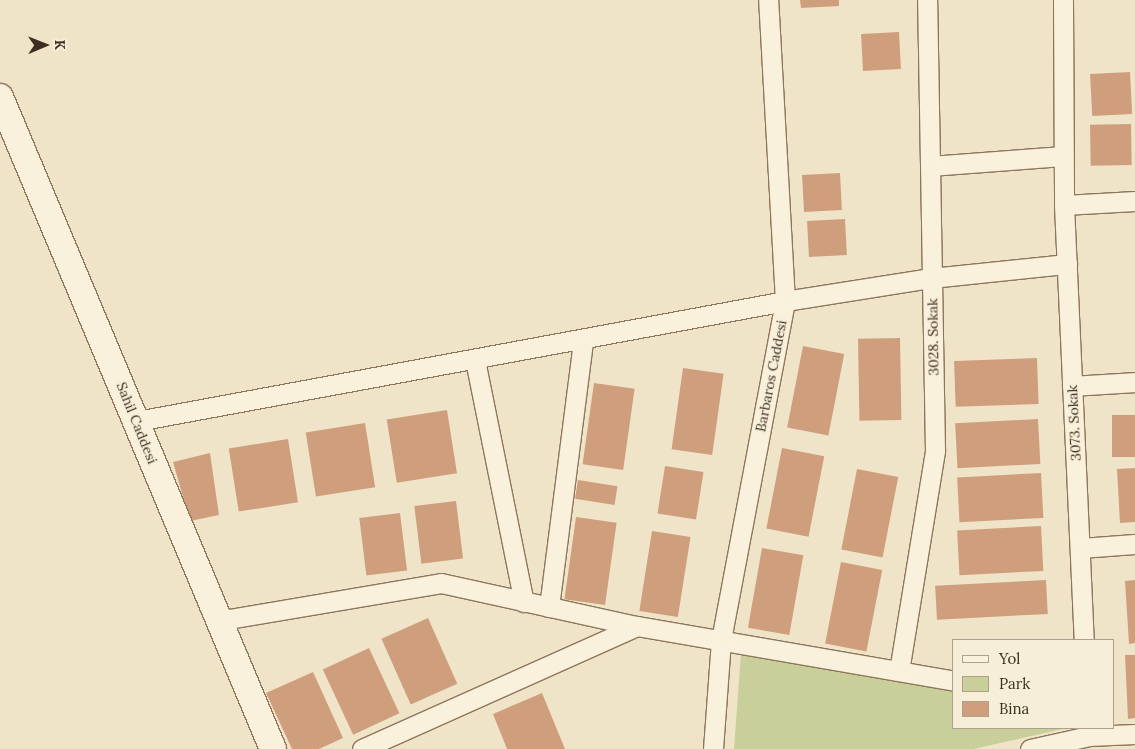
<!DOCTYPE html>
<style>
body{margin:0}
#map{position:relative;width:1135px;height:749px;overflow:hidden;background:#f0e4c8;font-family:Lora,serif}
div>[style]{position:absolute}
.green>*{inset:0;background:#c9cf9b}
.building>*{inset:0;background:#cf9f7d;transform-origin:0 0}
.roads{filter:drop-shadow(1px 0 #8d765c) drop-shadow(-1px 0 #8d765c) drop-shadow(0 1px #8d765c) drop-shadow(0 -1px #8d765c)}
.street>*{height:19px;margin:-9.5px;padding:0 9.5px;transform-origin:9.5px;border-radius:9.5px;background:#faf1dc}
.secondary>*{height:26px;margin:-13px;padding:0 13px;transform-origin:13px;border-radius:13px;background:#faf1dc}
span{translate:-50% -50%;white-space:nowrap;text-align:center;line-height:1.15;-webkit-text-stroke:4px #f7eed8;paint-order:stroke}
.street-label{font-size:14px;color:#3d2e20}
.legend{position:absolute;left:952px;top:639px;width:162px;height:90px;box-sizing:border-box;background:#f7eed8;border:1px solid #ada18e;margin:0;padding:6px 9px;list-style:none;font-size:15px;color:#3d2e20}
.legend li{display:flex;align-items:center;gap:10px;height:25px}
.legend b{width:25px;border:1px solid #ada18e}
.north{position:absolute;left:20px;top:20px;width:50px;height:50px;-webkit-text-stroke:4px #f7eed8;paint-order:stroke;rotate:89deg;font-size:14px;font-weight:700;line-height:20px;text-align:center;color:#3d2e20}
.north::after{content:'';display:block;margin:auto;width:18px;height:22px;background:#3d2e20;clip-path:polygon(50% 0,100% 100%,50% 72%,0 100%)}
</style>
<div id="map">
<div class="green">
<i style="clip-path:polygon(741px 653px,954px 686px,954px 728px,1067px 728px,974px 749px,734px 749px)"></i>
</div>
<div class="building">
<i style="clip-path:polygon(800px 0,839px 0,839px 6px,801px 8px)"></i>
<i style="left:899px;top:32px;width:37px;height:38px;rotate:87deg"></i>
<i style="left:1130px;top:72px;width:42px;height:40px;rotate:87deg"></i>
<i style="left:1131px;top:124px;width:41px;height:41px;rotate:89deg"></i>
<i style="left:840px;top:173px;width:37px;height:38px;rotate:87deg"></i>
<i style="left:845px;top:219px;width:36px;height:38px;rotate:87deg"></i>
<i style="left:900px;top:338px;width:82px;height:42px;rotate:89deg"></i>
<i style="left:803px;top:346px;width:42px;height:83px;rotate:11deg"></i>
<i style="left:1037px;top:358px;width:46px;height:83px;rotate:88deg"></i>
<i style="left:683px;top:368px;width:41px;height:82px;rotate:8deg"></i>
<i style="left:594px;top:383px;width:41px;height:82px;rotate:8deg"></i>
<i style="left:447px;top:410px;width:64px;height:61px;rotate:81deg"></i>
<i style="left:1135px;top:415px;width:42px;height:23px;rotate:90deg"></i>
<i style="left:1038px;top:419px;width:45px;height:83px;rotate:87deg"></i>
<i style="left:365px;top:423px;width:65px;height:60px;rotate:81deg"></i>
<i style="left:288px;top:439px;width:64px;height:60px;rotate:81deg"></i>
<i style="left:782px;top:448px;width:43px;height:82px;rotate:11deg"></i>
<i style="clip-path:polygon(210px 453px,219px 515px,190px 521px,173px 462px)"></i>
<i style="left:665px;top:466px;width:39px;height:48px;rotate:9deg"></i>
<i style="clip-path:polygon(1135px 468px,1135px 522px,1120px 523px,1117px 469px)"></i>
<i style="left:857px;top:469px;width:42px;height:82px;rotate:11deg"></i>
<i style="left:1041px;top:473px;width:45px;height:84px;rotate:87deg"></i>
<i style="left:578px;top:480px;width:40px;height:19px;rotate:9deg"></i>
<i style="left:456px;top:501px;width:58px;height:42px;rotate:83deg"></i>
<i style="left:400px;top:513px;width:58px;height:41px;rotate:83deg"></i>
<i style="left:576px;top:517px;width:41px;height:83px;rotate:8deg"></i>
<i style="left:1041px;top:526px;width:45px;height:84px;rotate:87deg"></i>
<i style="left:652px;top:531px;width:39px;height:81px;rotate:9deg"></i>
<i style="left:762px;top:548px;width:42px;height:81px;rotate:10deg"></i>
<i style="left:841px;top:562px;width:42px;height:83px;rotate:11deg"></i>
<i style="left:1046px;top:580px;width:34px;height:111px;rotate:87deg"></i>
<i style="clip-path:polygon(1135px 580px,1135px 643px,1129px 644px,1125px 581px)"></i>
<i style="left:428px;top:618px;width:72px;height:51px;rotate:66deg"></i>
<i style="left:369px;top:648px;width:72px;height:51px;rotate:65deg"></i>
<i style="clip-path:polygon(1125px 655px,1135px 655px,1135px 718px,1128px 719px)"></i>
<i style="clip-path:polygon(313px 672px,343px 738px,319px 749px,292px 749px,266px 693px)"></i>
<i style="clip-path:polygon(542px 693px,565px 749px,507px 749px,493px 714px)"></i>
</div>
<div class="roads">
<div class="street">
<i style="left:1063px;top:0;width:205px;rotate:89.7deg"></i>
<i style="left:1064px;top:205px;width:435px;rotate:87.4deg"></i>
<i style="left:930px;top:166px;width:133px;rotate:-4.3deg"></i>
<i style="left:1064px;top:205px;width:71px;rotate:-3.2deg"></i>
<i style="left:475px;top:360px;width:247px;rotate:78.6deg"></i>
<i style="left:1072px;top:386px;width:63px;rotate:-3.6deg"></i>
<i style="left:137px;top:421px;width:659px;rotate:-10.49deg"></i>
<i style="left:785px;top:301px;width:148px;rotate:-9deg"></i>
<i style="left:931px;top:278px;width:137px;rotate:-5.9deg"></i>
<i style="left:1080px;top:548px;width:55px;rotate:-4.2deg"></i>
<i style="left:549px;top:607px;width:268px;rotate:-82.7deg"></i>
<i style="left:217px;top:621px;width:227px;rotate:-9.6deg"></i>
<i style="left:441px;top:583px;width:201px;rotate:12.4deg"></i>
<i style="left:637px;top:626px;width:322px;rotate:9.8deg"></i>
<i style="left:899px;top:671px;width:223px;rotate:-80.7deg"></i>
<i style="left:935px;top:451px;width:451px;rotate:-91deg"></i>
<i style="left:362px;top:749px;width:301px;rotate:-24.1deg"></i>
<i style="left:713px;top:749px;width:109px;rotate:-85.8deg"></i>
<i style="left:721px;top:640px;width:345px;rotate:-79.3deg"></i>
<i style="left:785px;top:301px;width:301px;rotate:-93.2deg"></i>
<i style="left:1030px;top:749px;width:60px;rotate:-12.4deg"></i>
<i style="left:1089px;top:736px;width:46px;rotate:-2.5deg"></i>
</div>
<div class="secondary">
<i style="left:0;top:97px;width:707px;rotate:67.28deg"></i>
</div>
</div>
<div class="street-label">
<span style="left:933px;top:337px;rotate:-91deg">3028. Sokak</span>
<span style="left:771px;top:376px;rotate:-79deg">Barbaros Caddesi</span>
<span style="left:137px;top:423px;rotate:68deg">Sahil Caddesi</span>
<span style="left:1074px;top:423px;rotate:-93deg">3073. Sokak</span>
</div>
<ul class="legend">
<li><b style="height:6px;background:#faf1dc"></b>Yol</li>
<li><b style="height:14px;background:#c9cf9b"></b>Park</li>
<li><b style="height:14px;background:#cf9f7d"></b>Bina</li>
</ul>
<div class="north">K</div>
</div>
